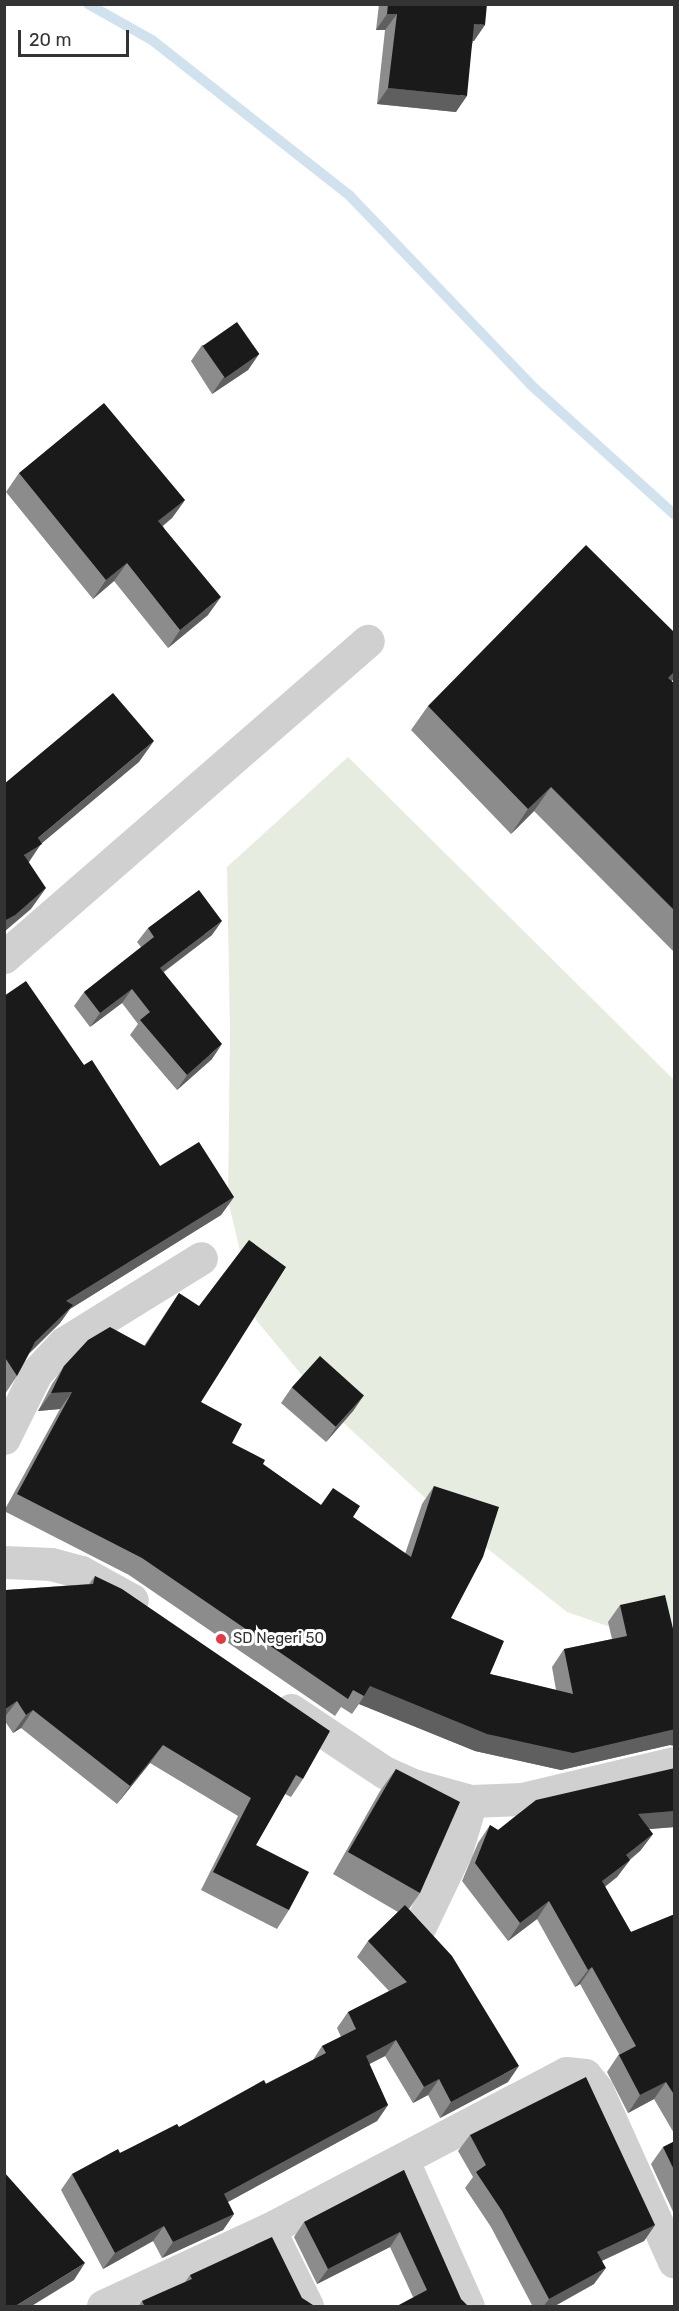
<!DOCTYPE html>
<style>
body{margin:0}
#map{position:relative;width:679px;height:2311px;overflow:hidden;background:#fff;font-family:Rubik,sans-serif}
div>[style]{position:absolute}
.green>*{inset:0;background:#e6ecdf}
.stream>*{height:10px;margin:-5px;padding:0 5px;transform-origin:5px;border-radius:5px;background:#cfe2ee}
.minor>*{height:33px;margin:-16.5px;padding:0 16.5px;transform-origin:16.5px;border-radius:16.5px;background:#d0d0d0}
.wall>*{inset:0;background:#8c8c8c}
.shaded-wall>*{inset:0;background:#5f5f5f}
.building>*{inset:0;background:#1a1a1a;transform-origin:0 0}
.dots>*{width:16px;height:16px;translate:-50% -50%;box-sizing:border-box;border:3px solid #fff;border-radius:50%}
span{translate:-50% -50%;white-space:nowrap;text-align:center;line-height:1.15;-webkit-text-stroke:6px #fff;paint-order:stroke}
.poi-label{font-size:15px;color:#333}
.left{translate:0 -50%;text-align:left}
.frame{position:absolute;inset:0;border:6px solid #333;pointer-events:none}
.scale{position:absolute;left:18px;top:30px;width:111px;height:27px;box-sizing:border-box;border:3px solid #333;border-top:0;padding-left:8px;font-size:18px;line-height:21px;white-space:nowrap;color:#333;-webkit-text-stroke:4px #fff;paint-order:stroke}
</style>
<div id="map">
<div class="green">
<i style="clip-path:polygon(348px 757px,674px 1080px,674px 1649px,567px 1612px,434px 1506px,335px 1415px,256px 1320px,228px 1200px,230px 1029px,227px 867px)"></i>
</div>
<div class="stream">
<i style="left:88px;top:4px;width:73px;rotate:29.4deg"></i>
<i style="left:152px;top:40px;width:251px;rotate:38.2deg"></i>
<i style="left:349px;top:195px;width:263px;rotate:46.2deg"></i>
<i style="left:531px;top:385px;width:193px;rotate:42.1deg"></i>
</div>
<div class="minor">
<i style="left:4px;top:957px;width:482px;rotate:-41deg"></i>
<i style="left:4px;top:1438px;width:72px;rotate:-63.8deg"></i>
<i style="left:36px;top:1373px;width:41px;rotate:-47deg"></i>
<i style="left:64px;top:1343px;width:161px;rotate:-31.8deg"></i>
<i style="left:4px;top:1562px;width:47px;rotate:2.4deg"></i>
<i style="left:51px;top:1564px;width:31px;rotate:15deg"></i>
<i style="left:81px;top:1572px;width:58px;rotate:28.8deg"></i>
<i style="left:291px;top:1710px;width:112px;rotate:33.7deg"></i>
<i style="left:384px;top:1772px;width:35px;rotate:24deg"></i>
<i style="left:416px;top:1786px;width:57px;rotate:15.3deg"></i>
<i style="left:471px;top:1801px;width:51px;rotate:-2.2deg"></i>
<i style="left:522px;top:1799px;width:156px;rotate:-13.3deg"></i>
<i style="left:420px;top:1926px;width:83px;rotate:-64.4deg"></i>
<i style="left:456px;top:1851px;width:52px;rotate:-73.3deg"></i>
<i style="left:403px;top:2161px;width:159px;rotate:65.9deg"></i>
<i style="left:269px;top:2229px;width:86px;rotate:63.7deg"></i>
<i style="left:103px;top:2306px;width:183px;rotate:-24.9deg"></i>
<i style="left:269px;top:2229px;width:335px;rotate:-27.7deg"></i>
<i style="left:566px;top:2073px;width:19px;rotate:6deg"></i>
<i style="left:585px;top:2075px;width:19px;rotate:51deg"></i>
<i style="left:597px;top:2090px;width:188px;rotate:65.8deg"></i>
</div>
<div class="wall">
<i style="clip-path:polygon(379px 4px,487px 4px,474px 41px,473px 41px,456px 112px,377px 104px,385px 30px,376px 30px)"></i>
<i style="clip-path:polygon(202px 345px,259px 354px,248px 370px,212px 394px,191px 361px)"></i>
<i style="clip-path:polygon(19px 473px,185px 500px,172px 518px,163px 526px,208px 615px,168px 648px,114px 581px,93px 599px,6px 492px)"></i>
<i style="clip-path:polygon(675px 633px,675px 678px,671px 681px,675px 684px,675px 953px,534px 811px,511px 834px,411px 730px,428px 706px)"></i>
<i style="clip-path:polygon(148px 928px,212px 935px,164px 972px,212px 1059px,177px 1090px,130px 1035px,138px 1024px,122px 1003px,90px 1027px,74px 1006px,84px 992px,141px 947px,137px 942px)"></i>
<i style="clip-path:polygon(4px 996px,84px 1065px,160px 1166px,234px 1197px,221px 1215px,70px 1309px,60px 1323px,29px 1354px,17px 1376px,5px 1394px)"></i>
<i style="clip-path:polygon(179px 1293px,201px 1402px,232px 1443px,321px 1505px,353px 1517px,405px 1554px,422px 1504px,434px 1486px,451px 1618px,490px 1674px,556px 1690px,552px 1667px,564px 1649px,612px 1639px,608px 1622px,620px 1605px,675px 1637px,675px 1746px,670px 1745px,561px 1770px,475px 1751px,359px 1704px,352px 1714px,341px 1707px,335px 1716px,129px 1575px,4px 1511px,60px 1409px,38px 1411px,52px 1384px,64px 1366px,144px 1346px)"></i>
<i style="clip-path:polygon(292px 1387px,364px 1395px,353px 1411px,326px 1442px,281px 1403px)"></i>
<i style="clip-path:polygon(95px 1576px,303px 1779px,291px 1797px,285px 1794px,256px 1845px,289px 1910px,277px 1929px,201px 1890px,238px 1816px,150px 1763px,117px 1804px,21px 1728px,13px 1733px,4px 1720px,4px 1585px,6px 1590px,89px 1584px)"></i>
<i style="clip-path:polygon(675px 1768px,675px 1827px,649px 1829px,653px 1834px,640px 1851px,630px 1860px,617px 1877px,605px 1887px,631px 1932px,675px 1914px,675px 2135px,654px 2099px,628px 2113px,607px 2072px,619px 2054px,580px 1984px,575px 1987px,537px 1919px,508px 1941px,462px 1881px,478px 1843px,490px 1825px,498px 1830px)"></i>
<i style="clip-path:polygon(396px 1769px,420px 1893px,409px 1909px,508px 2082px,440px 2118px,428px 2095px,413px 2103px,385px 2056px,369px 2064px,388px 2105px,377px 2121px,228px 2202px,234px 2214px,223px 2230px,162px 2258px,153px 2241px,103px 2269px,61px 2190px,72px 2174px,179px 2127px,313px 2060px,322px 2046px,341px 2037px,337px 2028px,348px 2012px,389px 1991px,357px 1957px,368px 1941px,398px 1912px,333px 1874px,380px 1791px)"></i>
<i style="clip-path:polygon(470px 2135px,655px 2225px,644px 2241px,602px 2261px,594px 2284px,553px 2307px,533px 2307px,491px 2227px,465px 2188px,473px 2177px,458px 2151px)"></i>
<i style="clip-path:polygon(675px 2141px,675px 2216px,651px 2164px,663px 2147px)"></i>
<i style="clip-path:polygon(404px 2170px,461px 2299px,413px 2297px,390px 2247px,317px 2284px,294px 2237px,304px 2222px)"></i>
<i style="clip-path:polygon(190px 2275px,302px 2298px,316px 2307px,138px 2307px,142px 2301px,185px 2282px)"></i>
</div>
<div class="shaded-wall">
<i style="clip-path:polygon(387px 14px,397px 14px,385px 30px,376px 30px)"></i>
<i style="clip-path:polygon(474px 24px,485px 25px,474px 41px,463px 40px)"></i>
<i style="clip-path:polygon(388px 88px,467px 96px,456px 112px,377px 104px)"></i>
<i style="clip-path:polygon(259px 354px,248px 370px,212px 394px,223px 378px)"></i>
<i style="clip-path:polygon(185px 500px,172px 518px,146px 539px,158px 521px)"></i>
<i style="clip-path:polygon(127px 563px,114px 581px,93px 599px,106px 580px)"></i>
<i style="clip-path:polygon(221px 597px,208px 615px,168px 648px,180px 630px)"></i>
<i style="clip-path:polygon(675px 671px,675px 678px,651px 702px,668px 678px)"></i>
<i style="clip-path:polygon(154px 741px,139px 762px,41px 844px,27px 865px,24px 855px,38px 838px)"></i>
<i style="clip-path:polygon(551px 787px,534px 811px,511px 834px,528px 809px)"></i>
<i style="clip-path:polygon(46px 888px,31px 909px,4px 932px,4px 921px)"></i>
<i style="clip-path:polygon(222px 921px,212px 935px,150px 982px,160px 968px)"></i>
<i style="clip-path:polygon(132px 989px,122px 1003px,90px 1027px,100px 1013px)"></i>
<i style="clip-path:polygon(222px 1044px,212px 1059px,177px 1090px,187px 1075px)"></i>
<i style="clip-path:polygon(234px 1197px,221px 1215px,70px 1309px,60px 1323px,22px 1360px,66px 1301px)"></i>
<i style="clip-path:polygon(72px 1392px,60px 1409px,38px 1411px,51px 1393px)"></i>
<i style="clip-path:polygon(364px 1395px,353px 1411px,326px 1442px,337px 1426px)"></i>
<i style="clip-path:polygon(370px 1686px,675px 1729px,675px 1746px,670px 1745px,561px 1770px,475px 1751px,359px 1704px)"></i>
<i style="clip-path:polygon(17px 1701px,4px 1718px,4px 1710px)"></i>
<i style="clip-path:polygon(33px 1710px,21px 1728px,13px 1733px,26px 1715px)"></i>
<i style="clip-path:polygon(163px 1745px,150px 1763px,117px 1804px,130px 1786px)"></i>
<i style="clip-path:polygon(675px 1811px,675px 1827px,625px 1831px,638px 1814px)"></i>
<i style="clip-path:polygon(653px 1834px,640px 1851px,620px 1867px,630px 1860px,617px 1877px,590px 1898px,602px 1881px,626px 1855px)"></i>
<i style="clip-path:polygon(549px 1901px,537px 1919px,508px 1941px,520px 1923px)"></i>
<i style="clip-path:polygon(592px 1967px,580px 1984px,575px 1987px,588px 1970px)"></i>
<i style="clip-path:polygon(396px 2040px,385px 2056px,354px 2072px,366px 2056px)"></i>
<i style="clip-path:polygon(519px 2066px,508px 2082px,440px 2118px,451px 2102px)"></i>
<i style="clip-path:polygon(439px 2079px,428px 2095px,413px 2103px,424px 2087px)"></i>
<i style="clip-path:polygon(666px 2082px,654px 2099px,628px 2113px,640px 2095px)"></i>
<i style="clip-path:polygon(388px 2105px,377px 2121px,213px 2210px,224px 2194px)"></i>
<i style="clip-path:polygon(234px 2214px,223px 2230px,162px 2258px,173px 2242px)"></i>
<i style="clip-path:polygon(655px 2225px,644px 2241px,586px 2268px,597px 2252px)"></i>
<i style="clip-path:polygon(164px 2226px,153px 2241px,103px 2269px,115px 2253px)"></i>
<i style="clip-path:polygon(400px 2232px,390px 2247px,317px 2284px,328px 2269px)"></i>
<i style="clip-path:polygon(85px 2263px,74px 2280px,30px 2307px,14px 2307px)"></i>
<i style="clip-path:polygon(606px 2268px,594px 2284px,553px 2307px,543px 2307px,549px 2299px)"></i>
</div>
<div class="building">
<i style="clip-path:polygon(388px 4px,487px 4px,485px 25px,474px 24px,467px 96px,388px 88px,397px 14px,387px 14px)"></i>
<i style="left:237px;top:322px;width:39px;height:42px;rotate:55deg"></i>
<i style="clip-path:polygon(104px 403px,185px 500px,158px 521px,221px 597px,180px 630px,127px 563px,106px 580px,19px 473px)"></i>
<i style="clip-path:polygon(586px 545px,675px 633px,675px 671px,668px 678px,675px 684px,675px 911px,551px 787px,528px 809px,428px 706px)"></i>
<i style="clip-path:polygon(113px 693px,154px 741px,38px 838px,42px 844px,24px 855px,46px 888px,15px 915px,4px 921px,4px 784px)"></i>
<i style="clip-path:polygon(199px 890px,222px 921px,160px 968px,222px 1044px,187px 1075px,140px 1020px,150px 1012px,132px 989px,100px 1013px,84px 992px,154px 937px,148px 928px)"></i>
<i style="clip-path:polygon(26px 981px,84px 1065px,92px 1060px,160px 1166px,199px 1142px,234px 1197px,66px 1301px,73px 1305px,35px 1342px,17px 1376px,4px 1356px,4px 996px)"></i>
<i style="clip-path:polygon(249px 1240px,286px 1267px,201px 1402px,242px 1424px,232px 1443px,265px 1460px,263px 1464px,321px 1505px,333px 1488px,360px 1506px,353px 1517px,411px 1557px,434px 1486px,499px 1507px,483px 1557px,451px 1618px,504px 1641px,490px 1674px,573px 1694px,564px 1649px,627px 1636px,620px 1605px,665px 1595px,675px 1637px,675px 1729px,573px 1753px,487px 1734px,370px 1686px,364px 1696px,353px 1690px,348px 1699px,142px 1558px,17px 1494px,72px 1392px,51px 1393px,64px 1366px,88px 1340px,110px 1327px,145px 1346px,179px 1293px,199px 1306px)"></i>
<i style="left:320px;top:1356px;width:59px;height:42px;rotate:42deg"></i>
<i style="clip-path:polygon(95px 1576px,122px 1589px,330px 1731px,303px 1779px,296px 1775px,256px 1845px,309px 1872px,289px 1910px,213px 1872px,251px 1798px,163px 1745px,130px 1786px,33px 1710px,26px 1715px,17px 1701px,4px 1710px,4px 1585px,6px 1585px,6px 1590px,93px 1584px)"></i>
<i style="clip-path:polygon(675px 1768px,675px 1811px,638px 1814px,653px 1834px,626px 1855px,630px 1860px,602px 1881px,631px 1932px,675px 1914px,675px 2096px,666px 2082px,640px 2095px,619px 2055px,636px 2046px,592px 1967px,588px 1970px,549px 1901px,520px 1923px,475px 1863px,490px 1825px,498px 1830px,536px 1800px)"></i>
<i style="clip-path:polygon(396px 1769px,460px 1802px,420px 1893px,348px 1852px)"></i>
<i style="clip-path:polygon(405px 1905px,452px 1956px,519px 2066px,451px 2102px,439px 2079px,424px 2087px,396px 2040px,366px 2056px,388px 2105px,224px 2194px,234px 2214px,173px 2242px,164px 2226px,115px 2253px,72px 2174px,118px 2149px,120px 2153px,177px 2124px,179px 2127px,264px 2080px,266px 2084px,326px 2053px,322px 2046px,356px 2029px,348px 2012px,407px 1982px,368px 1941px)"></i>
<i style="clip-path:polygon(586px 2077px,655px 2225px,597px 2252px,606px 2268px,549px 2299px,502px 2211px,476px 2172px,486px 2165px,470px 2135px)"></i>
<i style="clip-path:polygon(675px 2141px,675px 2172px,663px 2147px)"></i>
<i style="clip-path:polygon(404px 2170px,461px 2299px,469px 2307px,395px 2307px,427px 2290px,400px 2232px,328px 2269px,304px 2222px)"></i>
<i style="clip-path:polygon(4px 2172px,85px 2263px,14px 2307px,4px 2307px)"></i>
<i style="clip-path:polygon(272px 2237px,302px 2298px,316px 2307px,145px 2307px,142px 2301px,192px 2279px,190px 2275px)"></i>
</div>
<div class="dots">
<i style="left:221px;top:1639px;background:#e63946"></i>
</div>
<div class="poi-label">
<span class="left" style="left:233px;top:1639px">SD Negeri 50</span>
</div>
<div class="frame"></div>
<div class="scale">20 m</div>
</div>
